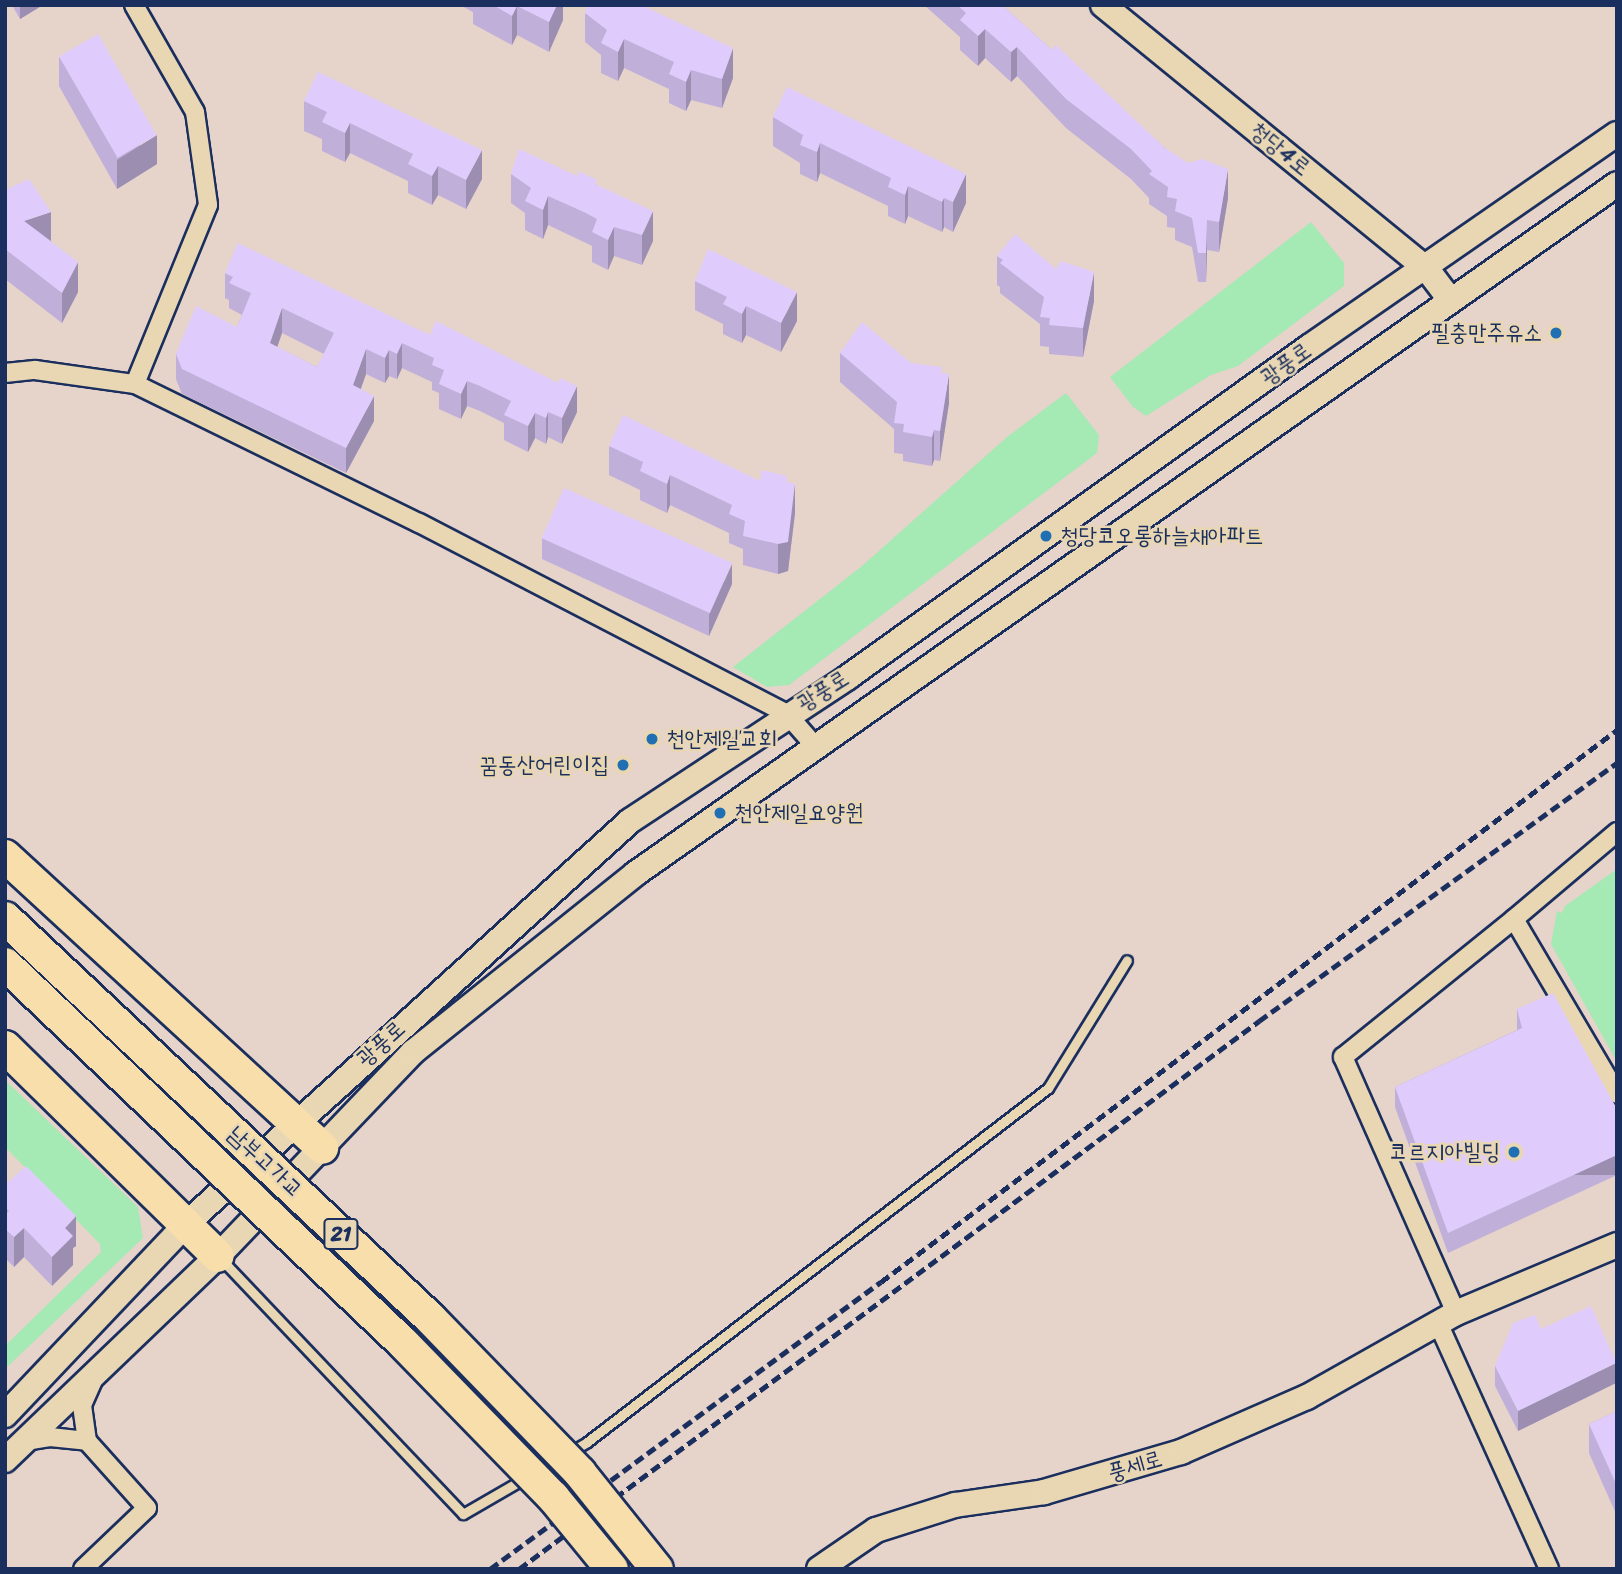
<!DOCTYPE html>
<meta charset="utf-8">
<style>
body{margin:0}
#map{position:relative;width:1622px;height:1574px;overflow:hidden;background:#e6d3ca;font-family:Sriracha,"Poor Story",sans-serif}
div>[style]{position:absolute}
.green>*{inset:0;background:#a5e9b4}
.roads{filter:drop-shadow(2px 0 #1b2f5e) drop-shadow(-2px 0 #1b2f5e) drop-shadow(0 2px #1b2f5e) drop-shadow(0 -2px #1b2f5e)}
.lane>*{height:9px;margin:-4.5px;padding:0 4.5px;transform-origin:4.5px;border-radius:4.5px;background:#e9d7b4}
.street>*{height:18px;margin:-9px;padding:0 9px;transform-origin:9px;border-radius:9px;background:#e9d7b4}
.secondary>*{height:24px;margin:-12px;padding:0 12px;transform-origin:12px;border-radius:12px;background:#e9d7b4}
.highway>*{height:32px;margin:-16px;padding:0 16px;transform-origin:16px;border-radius:16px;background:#f8deab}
.rail>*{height:5px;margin-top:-2.5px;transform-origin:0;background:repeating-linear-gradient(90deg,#1b2f5e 0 10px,transparent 0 15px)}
.bridges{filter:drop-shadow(2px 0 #1b2f5e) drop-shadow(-2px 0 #1b2f5e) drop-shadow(0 2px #1b2f5e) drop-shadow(0 -2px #1b2f5e)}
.highway-bridge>*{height:32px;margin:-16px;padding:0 16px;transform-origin:16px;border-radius:16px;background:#f8deab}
.wall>*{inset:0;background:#c0afd9}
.shaded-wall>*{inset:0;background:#9c8eb0;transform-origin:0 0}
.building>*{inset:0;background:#dfcbfc;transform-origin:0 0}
.dots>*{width:19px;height:19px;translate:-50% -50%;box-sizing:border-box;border:4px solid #e9d7b4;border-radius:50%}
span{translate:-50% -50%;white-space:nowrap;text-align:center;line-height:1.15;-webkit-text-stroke:5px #e9d7b4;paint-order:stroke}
.shield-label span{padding:2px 5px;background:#e9d7b4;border:2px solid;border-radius:5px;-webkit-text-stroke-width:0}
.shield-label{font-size:21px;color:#1b2f5e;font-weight:700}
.street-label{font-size:23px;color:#1b2f5e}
.poi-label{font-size:23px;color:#1b2f5e}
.right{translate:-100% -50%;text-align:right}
.left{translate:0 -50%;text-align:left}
.frame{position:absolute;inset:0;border:7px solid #1b2f5e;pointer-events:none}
</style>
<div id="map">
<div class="green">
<i style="clip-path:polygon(1311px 222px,1344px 263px,1344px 286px,1238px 366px,1211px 375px,1146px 416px,1133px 407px,1110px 377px)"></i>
<i style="clip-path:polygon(1066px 393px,1099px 435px,1097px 453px,789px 685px,767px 687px,733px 667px,862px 566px,1007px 437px)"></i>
<i style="clip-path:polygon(1617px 869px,1617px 1062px,1551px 944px,1557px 911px,1562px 913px,1565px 906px)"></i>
<i style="clip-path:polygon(5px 1080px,138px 1207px,143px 1238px,5px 1369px,5px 1346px,101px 1252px,100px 1244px,5px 1147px)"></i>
</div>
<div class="roads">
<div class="lane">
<i style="left:222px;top:1260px;width:350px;rotate:46.5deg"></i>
<i style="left:463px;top:1514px;width:143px;rotate:-30.1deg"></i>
<i style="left:587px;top:1442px;width:581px;rotate:-37.52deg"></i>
<i style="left:1048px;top:1088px;width:150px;rotate:-58.3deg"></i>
</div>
<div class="street">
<i style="left:134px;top:5px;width:123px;rotate:60.3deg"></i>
<i style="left:195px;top:112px;width:94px;rotate:82deg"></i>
<i style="left:208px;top:205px;width:193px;rotate:112.2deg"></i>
<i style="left:135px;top:384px;width:316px;rotate:26.1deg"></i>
<i style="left:419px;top:523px;width:415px;rotate:27.4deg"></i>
<i style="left:787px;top:714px;width:43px;rotate:48.8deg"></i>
<i style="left:5px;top:373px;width:30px;rotate:-6deg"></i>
<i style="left:35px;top:370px;width:101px;rotate:8deg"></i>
<i style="left:1617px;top:832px;width:135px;rotate:139.8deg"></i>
<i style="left:1514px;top:919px;width:203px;rotate:59.5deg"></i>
<i style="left:1456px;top:1313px;width:280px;rotate:-113.8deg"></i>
<i style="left:1343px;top:1057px;width:220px;rotate:-38.9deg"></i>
<i style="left:1438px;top:1323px;width:270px;rotate:65.7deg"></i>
<i style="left:25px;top:1441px;width:25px;rotate:-9deg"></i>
<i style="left:50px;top:1437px;width:37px;rotate:6deg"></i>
<i style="left:83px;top:1569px;width:88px;rotate:-43.6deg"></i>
<i style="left:147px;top:1508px;width:90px;rotate:-131.8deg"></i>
<i style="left:87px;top:1441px;width:36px;rotate:-98deg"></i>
<i style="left:82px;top:1405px;width:27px;rotate:-66deg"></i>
</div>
<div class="secondary">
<i style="left:1103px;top:5px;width:418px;rotate:39.2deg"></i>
<i style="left:1427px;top:269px;width:38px;rotate:53deg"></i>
<i style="left:5px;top:1415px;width:263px;rotate:-46.5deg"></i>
<i style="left:186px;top:1224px;width:600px;rotate:-42.23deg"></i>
<i style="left:630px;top:821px;width:261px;rotate:-33.4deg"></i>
<i style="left:848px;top:677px;width:567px;rotate:-35.6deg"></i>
<i style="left:1309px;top:347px;width:374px;rotate:-34.7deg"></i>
<i style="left:5px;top:1460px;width:295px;rotate:-43.8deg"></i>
<i style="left:218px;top:1256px;width:282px;rotate:-46.3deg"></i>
<i style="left:413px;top:1052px;width:285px;rotate:-38.7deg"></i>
<i style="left:635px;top:874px;width:1200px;rotate:-35.09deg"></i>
<i style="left:819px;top:1569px;width:69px;rotate:-34.4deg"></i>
<i style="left:876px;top:1530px;width:83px;rotate:-17.6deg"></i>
<i style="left:955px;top:1505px;width:90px;rotate:-8.3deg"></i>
<i style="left:1044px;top:1492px;width:143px;rotate:-16.3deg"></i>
<i style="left:1181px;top:1452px;width:137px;rotate:-23.6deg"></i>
<i style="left:1307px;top:1397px;width:171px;rotate:-29.4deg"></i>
<i style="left:1456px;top:1313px;width:175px;rotate:-22.9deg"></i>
</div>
<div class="highway">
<i style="left:5px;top:856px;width:431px;rotate:42.6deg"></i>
<i style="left:5px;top:1047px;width:298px;rotate:44.5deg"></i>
</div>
</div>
<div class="rail">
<i style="left:490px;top:1569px;width:485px;rotate:-36.3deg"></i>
<i style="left:881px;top:1282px;width:920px;rotate:-36.87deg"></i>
<i style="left:519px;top:1569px;width:921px;rotate:-36.52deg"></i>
<i style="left:1259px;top:1021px;width:441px;rotate:-35.8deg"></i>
</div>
<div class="bridges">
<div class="highway-bridge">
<i style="left:5px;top:918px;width:585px;rotate:43.27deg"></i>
<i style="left:431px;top:1319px;width:214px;rotate:45.9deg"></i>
<i style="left:580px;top:1473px;width:123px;rotate:51.3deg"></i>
<i style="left:5px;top:964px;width:551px;rotate:43.6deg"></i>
<i style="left:404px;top:1344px;width:214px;rotate:45.8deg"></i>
<i style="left:553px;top:1497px;width:93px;rotate:50.7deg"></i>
</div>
</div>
<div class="wall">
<i style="clip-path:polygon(12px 5px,43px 5px,20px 19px)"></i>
<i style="clip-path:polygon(460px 5px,563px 5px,563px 20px,549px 52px,517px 35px,512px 45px,473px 24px,473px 12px)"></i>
<i style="clip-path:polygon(924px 5px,1002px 5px,1052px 50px,1165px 148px,1228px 198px,1219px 252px,1207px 250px,1206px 282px,1198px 282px,1192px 247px,1175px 240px,1175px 228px,1167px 227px,1167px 216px,1149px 204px,1149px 198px,1131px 179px,1066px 128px,1017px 76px,1011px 82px,985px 58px,978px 66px,960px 50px,960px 37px)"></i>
<i style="clip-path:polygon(585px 13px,733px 78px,722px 108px,691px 100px,686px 111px,669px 103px,669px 89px,624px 68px,618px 81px,601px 73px,601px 55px,585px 42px)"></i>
<i style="clip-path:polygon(59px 57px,157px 164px,117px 189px,59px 86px)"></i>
<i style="clip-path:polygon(304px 101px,482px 179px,466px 209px,438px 195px,432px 205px,408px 193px,408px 181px,350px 153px,345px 162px,322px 151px,322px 139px,304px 131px)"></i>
<i style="clip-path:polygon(773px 117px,966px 203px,953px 232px,944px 227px,942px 232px,908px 216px,905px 224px,888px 216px,888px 206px,820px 173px,817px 182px,800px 174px,800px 163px,773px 146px)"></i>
<i style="clip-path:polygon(511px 174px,577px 176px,597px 185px,653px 241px,642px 265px,614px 256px,608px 270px,592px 262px,592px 246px,586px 243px,548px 225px,543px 239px,525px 230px,525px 213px,511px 203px)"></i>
<i style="clip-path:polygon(5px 190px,51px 241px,78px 292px,62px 323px,5px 279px)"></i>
<i style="clip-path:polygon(997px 256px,1094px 301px,1083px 357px,1049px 354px,1049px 347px,1040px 346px,1040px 324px,1000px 293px,1000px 287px,997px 285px)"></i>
<i style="clip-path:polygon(evenodd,225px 273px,577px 412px,562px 444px,548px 437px,546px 444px,535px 438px,528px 452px,504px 440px,504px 423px,480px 411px,467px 406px,461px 419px,439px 409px,439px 393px,432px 390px,432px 382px,402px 368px,397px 379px,389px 376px,385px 383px,366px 374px,361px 389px,374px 421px,346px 473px,182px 394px,176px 379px,176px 354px,237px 327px,242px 315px,229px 308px,229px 300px,225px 298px,225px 273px,282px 333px,324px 354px,317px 367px,277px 347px,282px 333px)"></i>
<i style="clip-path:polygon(695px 281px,797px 321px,781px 352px,746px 335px,742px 343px,723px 334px,723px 324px,695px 310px)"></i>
<i style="clip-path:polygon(840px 353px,911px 363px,942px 373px,949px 403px,940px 461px,934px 460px,932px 466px,903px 461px,903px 454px,894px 453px,894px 429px,840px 382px)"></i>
<i style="clip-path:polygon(609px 446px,760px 481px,787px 482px,795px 513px,788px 571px,778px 574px,743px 565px,743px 549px,729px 543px,729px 533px,670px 505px,667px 513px,640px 500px,640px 490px,609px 475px)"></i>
<i style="clip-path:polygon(542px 538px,732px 584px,709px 636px,542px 559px)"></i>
<i style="clip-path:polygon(1517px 1009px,1617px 1109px,1617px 1175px,1448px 1253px,1395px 1107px,1395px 1087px,1517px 1030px)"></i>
<i style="clip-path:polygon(5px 1185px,76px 1246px,73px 1248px,73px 1265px,52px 1286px,24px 1257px,14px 1267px,5px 1258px)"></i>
<i style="clip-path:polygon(1541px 1329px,1616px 1383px,1518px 1431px,1495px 1386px,1495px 1366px)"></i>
<i style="clip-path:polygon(1617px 1411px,1617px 1516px,1589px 1453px,1589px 1424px)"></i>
</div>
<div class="shaded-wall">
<i style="clip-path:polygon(20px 5px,43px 5px,20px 19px)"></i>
<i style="clip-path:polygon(557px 5px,563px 5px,563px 20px,549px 52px,549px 22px)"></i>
<i style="clip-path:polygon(517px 6px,517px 35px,512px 45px,512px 16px)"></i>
<i style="clip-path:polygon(985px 29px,985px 58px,978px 66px,978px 36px)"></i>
<i style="clip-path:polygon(624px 39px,624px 68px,618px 81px,618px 52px)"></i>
<i style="clip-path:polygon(1017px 47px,1017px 76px,1011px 82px,1011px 52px)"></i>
<i style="clip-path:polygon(733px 48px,733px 78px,722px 108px,722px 79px)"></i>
<i style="clip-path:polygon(691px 70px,691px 100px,686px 111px,686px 82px)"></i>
<i style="clip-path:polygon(350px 123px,350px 153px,345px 162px,345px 133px)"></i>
<i style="clip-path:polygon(157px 135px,157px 164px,117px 189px,117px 160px)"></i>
<i style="clip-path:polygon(820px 143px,820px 173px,817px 182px,817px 152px)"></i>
<i style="clip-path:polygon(482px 150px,482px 179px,466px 209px,466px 180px)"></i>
<i style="clip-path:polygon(438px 166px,438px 195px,432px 205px,432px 176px)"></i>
<i style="clip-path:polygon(1228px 169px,1228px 198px,1219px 252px,1219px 222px)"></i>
<i style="clip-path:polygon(966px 174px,966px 203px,953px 232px,953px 202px)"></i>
<i style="clip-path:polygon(908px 186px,908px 216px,905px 224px,905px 195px)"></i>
<i style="clip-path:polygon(548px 196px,548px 225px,543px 239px,543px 210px)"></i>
<i style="clip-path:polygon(944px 198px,944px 227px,942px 232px,942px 202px)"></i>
<i style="clip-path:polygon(653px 211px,653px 241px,642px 265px,642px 235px)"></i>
<i style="clip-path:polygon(51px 212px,51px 241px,24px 221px)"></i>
<i style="clip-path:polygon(1207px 220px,1207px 250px,1206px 282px,1206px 253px)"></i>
<i style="clip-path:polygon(614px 227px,614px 256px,608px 270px,608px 240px)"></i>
<i style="clip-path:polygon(78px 262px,78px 292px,62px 323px,62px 293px)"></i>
<i style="clip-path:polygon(1094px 272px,1094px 301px,1083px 357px,1083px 328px)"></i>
<i style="clip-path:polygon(797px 292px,797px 321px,781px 352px,781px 323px)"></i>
<i style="clip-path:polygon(746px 306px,746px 335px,742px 343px,742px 314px)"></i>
<i style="clip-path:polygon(282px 308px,282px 333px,270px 368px,270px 343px)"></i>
<i style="clip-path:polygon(402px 343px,402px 368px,397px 379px,397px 354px)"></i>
<i style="clip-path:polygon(366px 349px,366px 374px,353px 410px,353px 385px)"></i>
<i style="clip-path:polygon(389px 350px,389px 376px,385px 383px,385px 358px)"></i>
<i style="clip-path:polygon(949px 374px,949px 403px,940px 461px,940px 431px)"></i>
<i style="clip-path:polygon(467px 381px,467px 406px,461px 419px,461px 394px)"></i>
<i style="clip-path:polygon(577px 386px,577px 412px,562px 444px,562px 418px)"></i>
<i style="clip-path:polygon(374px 396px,374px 421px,346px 473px,346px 448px)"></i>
<i style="clip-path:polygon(548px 412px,548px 437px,546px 444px,546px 418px)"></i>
<i style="clip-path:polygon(535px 413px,535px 438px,528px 452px,528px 426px)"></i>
<i style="clip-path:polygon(934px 430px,934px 460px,932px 466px,932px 437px)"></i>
<i style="clip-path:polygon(670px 475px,670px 505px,667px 513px,667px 484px)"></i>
<i style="clip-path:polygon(795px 484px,795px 513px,788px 571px,778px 574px,778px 544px)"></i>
<i style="clip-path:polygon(732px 564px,732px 584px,709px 636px,709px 615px)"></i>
<i style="left:1617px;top:1155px;width:20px;height:186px;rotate:90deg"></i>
<i style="clip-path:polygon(76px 1216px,76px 1246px,73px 1248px,73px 1265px,52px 1286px,52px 1257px,65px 1228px)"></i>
<i style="clip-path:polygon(24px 1228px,24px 1257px,14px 1267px,14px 1237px)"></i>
<i style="clip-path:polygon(1616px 1363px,1616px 1383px,1518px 1431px,1518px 1411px)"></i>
</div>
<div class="building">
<i style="clip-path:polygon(493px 5px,557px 5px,549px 22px,517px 6px,512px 16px)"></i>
<i style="clip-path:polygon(588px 5px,641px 5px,733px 48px,722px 79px,691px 70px,686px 82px,669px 74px,674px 62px,624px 39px,618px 52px,601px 43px,607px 30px,585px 13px)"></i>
<i style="clip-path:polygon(957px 5px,1002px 5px,1052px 50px,1056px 45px,1165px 148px,1188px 163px,1202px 159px,1228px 169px,1219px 222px,1207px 220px,1206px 253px,1198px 253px,1192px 218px,1175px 211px,1177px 199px,1167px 197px,1168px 187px,1149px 174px,1152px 171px,1131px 149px,1066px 99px,1017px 47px,1011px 52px,985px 29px,978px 36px,960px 20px,966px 13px)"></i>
<i style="left:98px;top:34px;width:117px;height:45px;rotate:60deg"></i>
<i style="clip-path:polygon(318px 72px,482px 150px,466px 180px,438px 166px,432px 176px,408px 164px,413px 154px,350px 123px,345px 133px,322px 122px,327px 112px,304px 101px)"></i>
<i style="clip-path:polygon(787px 87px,966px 174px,953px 202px,944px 198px,942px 202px,908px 186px,905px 195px,888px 187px,891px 178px,820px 143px,817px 152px,800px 145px,803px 135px,773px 117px)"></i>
<i style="clip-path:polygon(519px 149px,577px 176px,579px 171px,597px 180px,595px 184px,653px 211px,642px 235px,614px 227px,608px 240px,592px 232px,597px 219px,586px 213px,548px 196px,543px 210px,525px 201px,531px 188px,511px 174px)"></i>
<i style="clip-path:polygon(29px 179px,51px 212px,24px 221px,78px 262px,62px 293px,5px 249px,5px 190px)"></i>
<i style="clip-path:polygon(1015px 234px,1056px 269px,1061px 261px,1094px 272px,1083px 328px,1049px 325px,1050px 318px,1040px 317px,1044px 297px,1000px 263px,1003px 260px,997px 256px)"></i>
<i style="clip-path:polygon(evenodd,238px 243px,430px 335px,436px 321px,558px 383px,560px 378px,577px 386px,562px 418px,548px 412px,546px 418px,535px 413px,528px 426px,504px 415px,511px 401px,480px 386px,467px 381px,461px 394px,439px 384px,444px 370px,432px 365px,434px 358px,402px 343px,397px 354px,389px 350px,385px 358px,366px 349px,353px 385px,374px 396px,346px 448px,182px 369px,176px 354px,196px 306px,237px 327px,251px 293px,229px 283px,233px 277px,225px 273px,238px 243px,282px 308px,334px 333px,317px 367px,270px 343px,282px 308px)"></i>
<i style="clip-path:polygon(708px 249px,797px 292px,781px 323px,746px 306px,742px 314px,723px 304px,727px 297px,695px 281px)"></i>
<i style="clip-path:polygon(862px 322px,911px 363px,942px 367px,941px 373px,949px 374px,940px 431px,934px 430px,932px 437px,903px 432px,904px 424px,894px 423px,897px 402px,840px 353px)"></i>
<i style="clip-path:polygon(623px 415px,760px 481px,762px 470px,787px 476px,787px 482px,795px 484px,788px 542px,778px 544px,743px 536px,745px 521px,729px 514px,732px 505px,670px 475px,667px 484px,640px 471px,643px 462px,609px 446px)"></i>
<i style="left:564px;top:488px;width:184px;height:55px;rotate:24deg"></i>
<i style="clip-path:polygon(1553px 993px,1617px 1109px,1617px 1155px,1448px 1233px,1395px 1087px,1522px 1028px,1517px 1009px)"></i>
<i style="clip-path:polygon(26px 1166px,76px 1216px,65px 1228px,73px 1236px,52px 1257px,24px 1228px,14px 1237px,5px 1229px,5px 1215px,9px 1211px,5px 1207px,5px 1185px)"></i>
<i style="clip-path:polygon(1591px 1306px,1616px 1363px,1518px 1411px,1495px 1366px,1513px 1323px,1535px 1315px,1541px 1329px)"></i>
<i style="clip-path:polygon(1617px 1411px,1617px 1486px,1589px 1424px)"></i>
</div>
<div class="dots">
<i style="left:1556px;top:333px;background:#1f6fb2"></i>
<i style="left:1046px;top:536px;background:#1f6fb2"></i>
<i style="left:652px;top:739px;background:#1f6fb2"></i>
<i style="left:623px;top:765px;background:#1f6fb2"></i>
<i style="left:720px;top:813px;background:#1f6fb2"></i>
<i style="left:1514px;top:1152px;background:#1f6fb2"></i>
</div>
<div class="shield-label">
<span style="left:341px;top:1234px">21</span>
</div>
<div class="street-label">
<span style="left:1280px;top:149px;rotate:39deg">청당4로</span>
<span style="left:1286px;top:364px;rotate:-35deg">광풍로</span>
<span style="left:823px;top:691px;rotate:-32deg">광풍로</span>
<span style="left:381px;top:1044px;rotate:-42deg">광풍로</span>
<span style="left:265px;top:1162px;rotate:43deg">남부고가교</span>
<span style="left:1135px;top:1466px;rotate:-16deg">풍세로</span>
</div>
<div class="poi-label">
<span class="right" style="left:1542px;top:333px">필충만주유소</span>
<span class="left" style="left:1060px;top:536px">청당코오롱하늘채아파트</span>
<span class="left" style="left:666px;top:739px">천안제일교회</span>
<span class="right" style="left:609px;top:765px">꿈동산어린이집</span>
<span class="left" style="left:734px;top:813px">천안제일요양원</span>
<span class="right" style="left:1500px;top:1152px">코르지아빌딩</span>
</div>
<div class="frame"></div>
</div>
